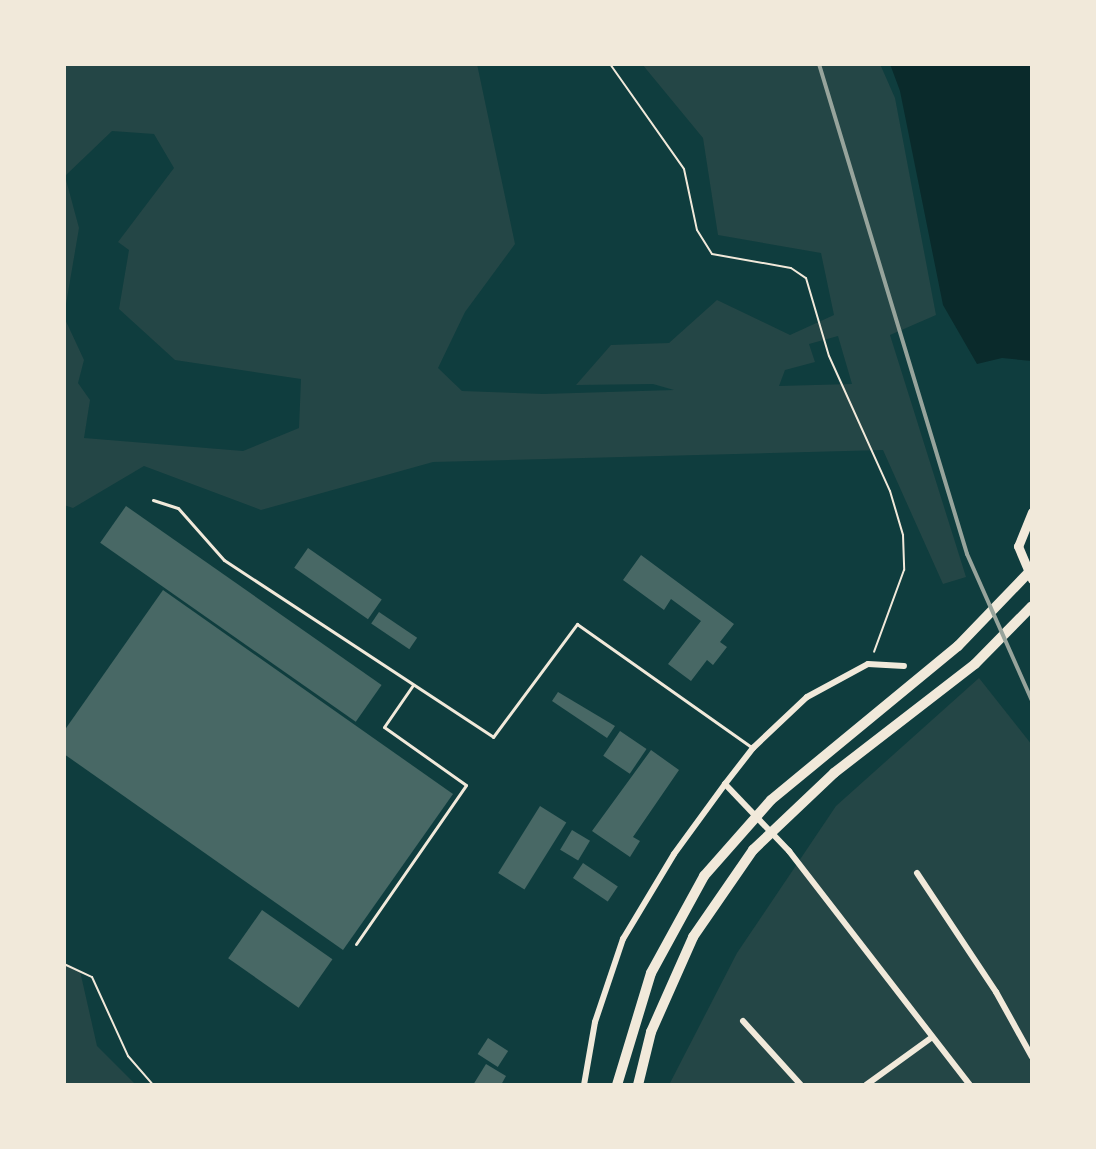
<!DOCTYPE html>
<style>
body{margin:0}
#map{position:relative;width:1096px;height:1149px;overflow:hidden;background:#0f3d3e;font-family:"Golos Text",sans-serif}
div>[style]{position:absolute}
.green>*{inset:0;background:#244646}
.water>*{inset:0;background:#0a2a2b}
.building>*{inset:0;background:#486865;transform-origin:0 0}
.path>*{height:2px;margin:-1px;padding:0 1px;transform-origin:1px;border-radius:1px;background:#f1e9da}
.service>*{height:3px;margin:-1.5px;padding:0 1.5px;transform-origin:1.5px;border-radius:1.5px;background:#f1e9da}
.minor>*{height:6px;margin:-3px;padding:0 3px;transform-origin:3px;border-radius:3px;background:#f1e9da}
.primary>*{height:9px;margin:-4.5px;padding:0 4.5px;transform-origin:4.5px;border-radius:4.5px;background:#f1e9da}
.trunk>*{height:10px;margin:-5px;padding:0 5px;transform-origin:5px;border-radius:5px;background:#f1e9da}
.rail>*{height:4px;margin:-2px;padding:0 2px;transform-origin:2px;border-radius:2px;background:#97a49c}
span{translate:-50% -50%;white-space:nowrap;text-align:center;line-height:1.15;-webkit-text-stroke:6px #f1e9da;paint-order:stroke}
.frame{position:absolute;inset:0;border:66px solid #f1e9da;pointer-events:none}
</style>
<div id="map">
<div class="green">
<i style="clip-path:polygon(evenodd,64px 64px,477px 64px,515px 244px,465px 312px,438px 368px,462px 391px,543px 394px,674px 390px,653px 384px,576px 385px,611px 345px,669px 343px,717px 300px,790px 335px,834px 315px,821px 253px,718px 235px,703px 138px,642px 64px,880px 64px,895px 98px,936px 315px,890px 335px,966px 577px,943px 584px,883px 450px,433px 462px,261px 510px,144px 466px,73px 508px,64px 505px,64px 317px,84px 360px,78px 383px,90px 400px,84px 438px,243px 451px,299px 428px,301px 379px,175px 360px,119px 309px,129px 250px,118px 242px,174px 168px,154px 134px,112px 131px,65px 176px,79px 228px,64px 316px,64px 64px,838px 336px,852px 384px,779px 386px,785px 370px,815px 362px,809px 344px,838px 336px)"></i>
<i style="clip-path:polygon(979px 678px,1032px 745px,1032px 1085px,669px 1085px,737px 953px,836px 806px)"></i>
<i style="clip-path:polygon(64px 963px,80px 971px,97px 1046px,136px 1085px,64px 1085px)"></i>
</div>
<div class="water">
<i style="clip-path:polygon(890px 64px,1032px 64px,1032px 361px,1002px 358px,977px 364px,943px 305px,900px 91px)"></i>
</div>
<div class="building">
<i style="left:126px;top:506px;width:312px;height:45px;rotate:35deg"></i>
<i style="left:308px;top:548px;width:90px;height:24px;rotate:35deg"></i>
<i style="clip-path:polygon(641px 555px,734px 624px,720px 642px,727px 647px,713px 665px,707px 660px,691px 681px,668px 664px,701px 621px,671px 599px,664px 610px,623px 580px)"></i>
<i style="clip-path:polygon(163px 590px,453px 794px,343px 950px,64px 754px,64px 731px)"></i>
<i style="left:379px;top:612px;width:46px;height:14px;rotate:34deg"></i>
<i style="clip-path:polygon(558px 692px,615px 726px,607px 738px,552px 701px)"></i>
<i style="left:620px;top:731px;width:32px;height:30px;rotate:34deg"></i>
<i style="clip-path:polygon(651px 750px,679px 770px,633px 837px,640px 841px,630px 857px,592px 831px)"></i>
<i style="left:540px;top:806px;width:31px;height:79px;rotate:32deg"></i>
<i style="left:572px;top:830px;width:21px;height:23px;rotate:31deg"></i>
<i style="left:583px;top:863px;width:42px;height:18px;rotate:34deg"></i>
<i style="left:262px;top:910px;width:86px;height:59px;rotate:35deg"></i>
<i style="left:488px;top:1038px;width:24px;height:19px;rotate:33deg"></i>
<i style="clip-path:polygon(486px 1064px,506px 1076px,501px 1085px,473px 1085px)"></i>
</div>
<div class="path">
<i style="left:610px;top:64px;width:128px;rotate:54.8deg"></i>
<i style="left:684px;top:169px;width:62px;rotate:78deg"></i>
<i style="left:697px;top:230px;width:28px;rotate:58deg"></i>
<i style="left:712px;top:254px;width:80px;rotate:10deg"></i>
<i style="left:791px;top:268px;width:18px;rotate:34deg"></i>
<i style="left:806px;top:278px;width:81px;rotate:73.6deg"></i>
<i style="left:829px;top:356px;width:148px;rotate:65.7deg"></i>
<i style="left:890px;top:491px;width:46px;rotate:73.5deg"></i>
<i style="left:903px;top:535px;width:35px;rotate:88deg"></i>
<i style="left:904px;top:570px;width:87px;rotate:110.1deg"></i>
<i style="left:64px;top:964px;width:31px;rotate:25deg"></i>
<i style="left:92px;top:977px;width:87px;rotate:65.5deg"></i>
<i style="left:128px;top:1056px;width:38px;rotate:49deg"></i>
</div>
<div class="service">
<i style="left:153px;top:500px;width:26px;rotate:18deg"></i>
<i style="left:178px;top:508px;width:69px;rotate:48.5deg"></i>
<i style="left:224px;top:560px;width:322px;rotate:33.3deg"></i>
<i style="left:493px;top:737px;width:141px;rotate:-53.4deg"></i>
<i style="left:577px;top:624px;width:215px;rotate:35.2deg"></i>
<i style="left:356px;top:944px;width:193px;rotate:-55.3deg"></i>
<i style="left:466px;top:785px;width:100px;rotate:-144.7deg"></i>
<i style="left:384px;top:727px;width:51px;rotate:-55.4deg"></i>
</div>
<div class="minor">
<i style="left:725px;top:784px;width:93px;rotate:46.3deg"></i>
<i style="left:789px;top:851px;width:296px;rotate:52.3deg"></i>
<i style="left:917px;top:873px;width:143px;rotate:56.4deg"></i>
<i style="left:996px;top:992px;width:74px;rotate:61deg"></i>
<i style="left:743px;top:1021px;width:86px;rotate:47.8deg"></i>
<i style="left:584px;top:1085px;width:64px;rotate:-80.1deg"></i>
<i style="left:595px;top:1022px;width:88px;rotate:-71.4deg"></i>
<i style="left:623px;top:939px;width:99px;rotate:-59deg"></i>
<i style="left:674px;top:854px;width:87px;rotate:-53.9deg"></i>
<i style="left:725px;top:784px;width:46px;rotate:-52.1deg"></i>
<i style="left:753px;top:748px;width:74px;rotate:-43.4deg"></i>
<i style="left:807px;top:697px;width:69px;rotate:-28.4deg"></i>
<i style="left:868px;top:664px;width:36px;rotate:3deg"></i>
<i style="left:866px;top:1085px;width:80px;rotate:-35.9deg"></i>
</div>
<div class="primary">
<i style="left:1032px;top:512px;width:37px;rotate:112deg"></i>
<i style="left:1018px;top:546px;width:36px;rotate:67deg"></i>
</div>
<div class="trunk">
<i style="left:617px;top:1085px;width:117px;rotate:-73.1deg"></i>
<i style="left:651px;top:973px;width:111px;rotate:-61.3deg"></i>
<i style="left:704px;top:876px;width:101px;rotate:-48.6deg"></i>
<i style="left:771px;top:800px;width:242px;rotate:-39.5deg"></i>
<i style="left:958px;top:646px;width:107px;rotate:-46.1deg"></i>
<i style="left:638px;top:1085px;width:55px;rotate:-76.2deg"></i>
<i style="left:651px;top:1032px;width:104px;rotate:-66.1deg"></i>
<i style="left:693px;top:937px;width:106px;rotate:-55.4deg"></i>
<i style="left:753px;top:850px;width:112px;rotate:-43.5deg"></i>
<i style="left:834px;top:773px;width:178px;rotate:-37.7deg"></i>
<i style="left:975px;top:664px;width:81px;rotate:-45.5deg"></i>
</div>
<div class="rail">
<i style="left:819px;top:64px;width:512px;rotate:73.19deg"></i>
<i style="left:967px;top:554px;width:161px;rotate:66.1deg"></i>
</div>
<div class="frame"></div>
</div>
